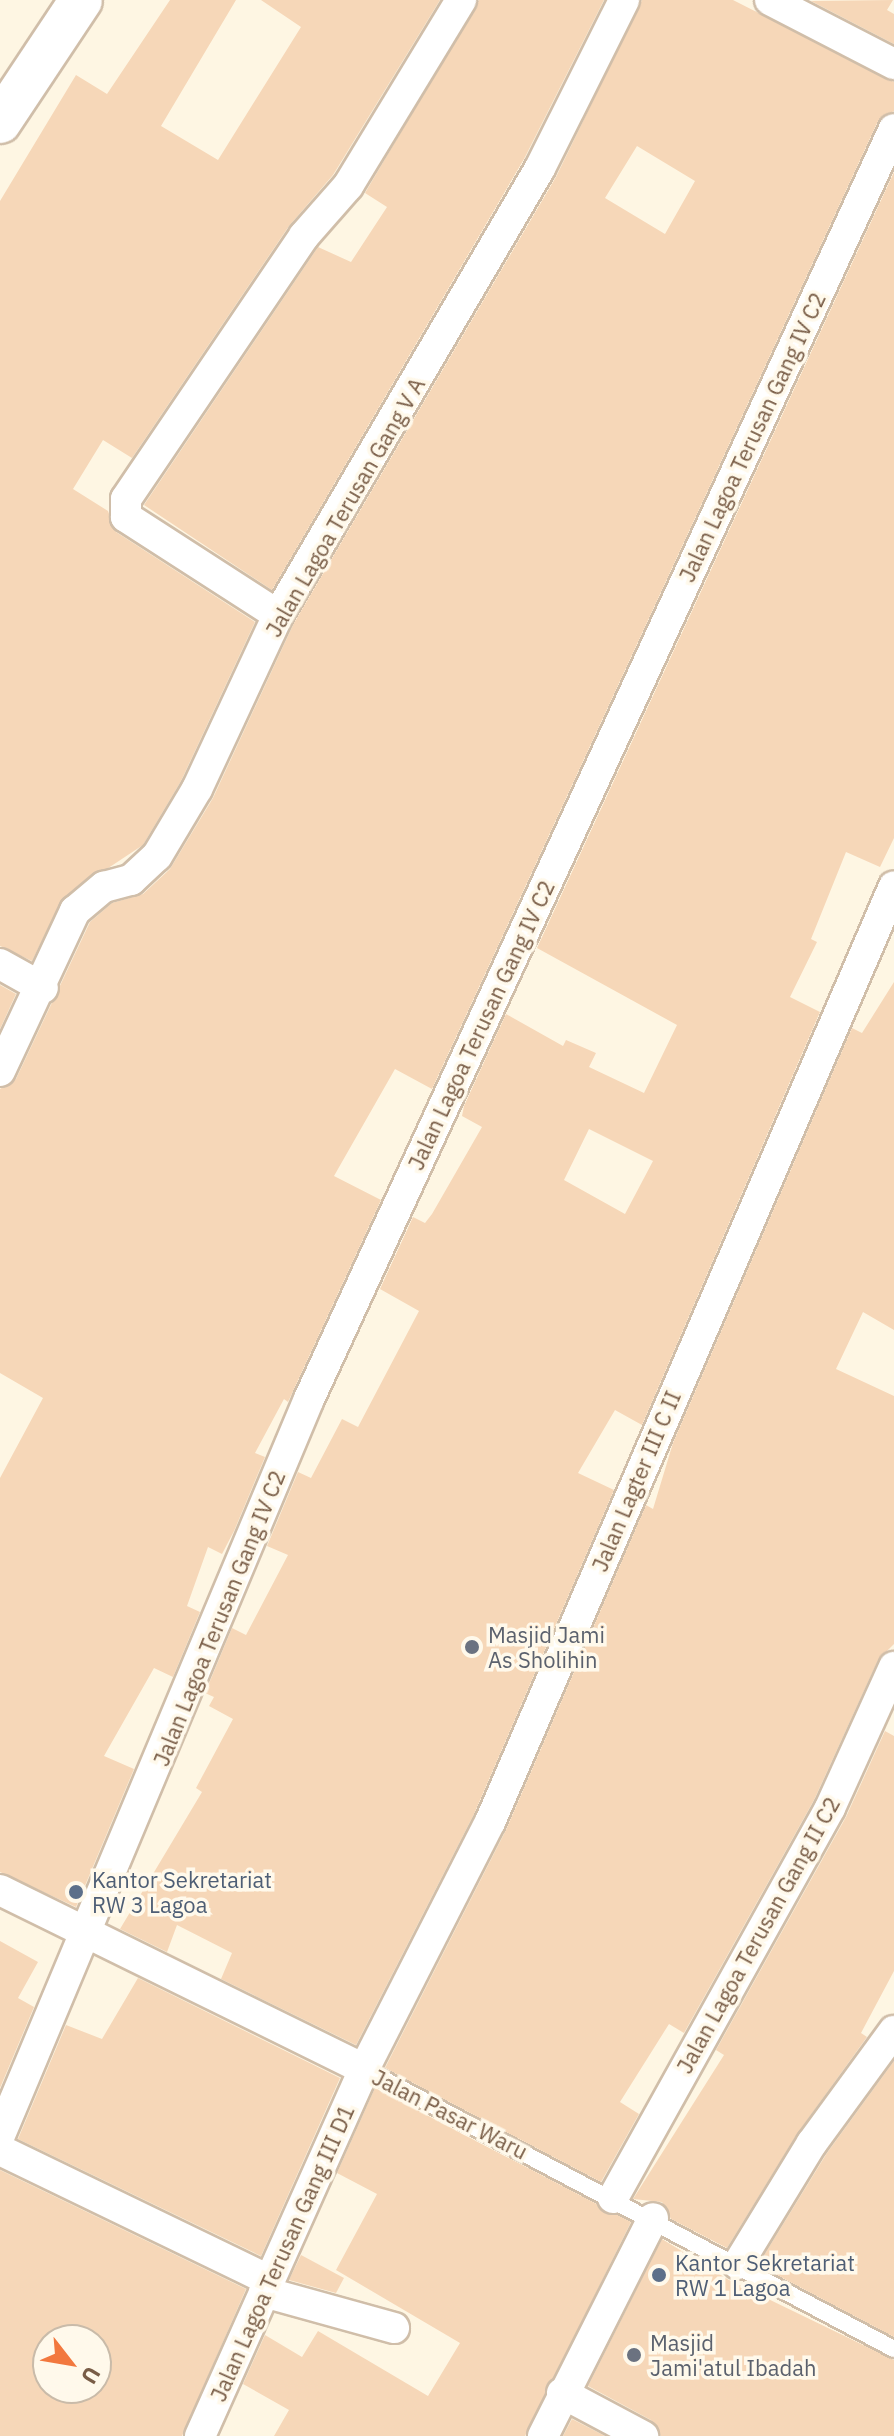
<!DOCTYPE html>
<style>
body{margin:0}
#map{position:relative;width:894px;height:2436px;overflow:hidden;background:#fef6e3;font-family:"IBM Plex Sans",sans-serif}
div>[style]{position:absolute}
.building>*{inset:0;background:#f6d7b8}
.roads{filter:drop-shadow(2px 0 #d0bea9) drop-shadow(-2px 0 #d0bea9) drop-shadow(0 2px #d0bea9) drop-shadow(0 -2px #d0bea9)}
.lane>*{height:16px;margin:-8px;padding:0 8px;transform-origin:8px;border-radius:8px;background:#fff}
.street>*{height:30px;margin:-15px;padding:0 15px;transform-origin:15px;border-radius:15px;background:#fff}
.secondary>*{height:42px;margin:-21px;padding:0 21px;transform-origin:21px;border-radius:21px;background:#fff}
.dots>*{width:22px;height:22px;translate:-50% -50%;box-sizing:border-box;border:4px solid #fff9eb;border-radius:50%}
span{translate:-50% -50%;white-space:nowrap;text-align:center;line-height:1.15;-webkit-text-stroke:7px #fff9eb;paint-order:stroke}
.street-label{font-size:22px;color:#795d47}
.worship-label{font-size:22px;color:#5b616d}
.left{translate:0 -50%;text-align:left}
.service-label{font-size:22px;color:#4e5e75}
.north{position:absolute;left:32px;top:2324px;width:80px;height:80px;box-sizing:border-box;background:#fff9eb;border:2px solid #c9bba9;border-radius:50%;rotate:121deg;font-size:22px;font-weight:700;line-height:32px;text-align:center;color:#795d47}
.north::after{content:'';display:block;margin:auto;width:28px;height:36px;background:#f2783e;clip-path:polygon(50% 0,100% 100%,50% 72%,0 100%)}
</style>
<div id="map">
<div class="building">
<i style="clip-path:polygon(170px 0,236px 0,161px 126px,218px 160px,301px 27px,261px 0,440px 0,333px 175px,289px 226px,132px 458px,103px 440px,73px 489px,108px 511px,116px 532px,255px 622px,181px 781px,143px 845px,63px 898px,32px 961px,0 946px,0 201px,76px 75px,107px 94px)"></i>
<i style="clip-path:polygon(479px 0,604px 0,524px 159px,272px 590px,144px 505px,318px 247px,351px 262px,387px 207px,365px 193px)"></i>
<i style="clip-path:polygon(evenodd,642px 0,733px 0,894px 82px,894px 111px,878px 121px,432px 1089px,395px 1069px,334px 1176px,381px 1200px,288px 1402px,284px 1399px,255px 1453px,265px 1457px,234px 1531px,222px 1554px,208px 1547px,187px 1606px,200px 1612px,173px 1677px,154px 1668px,104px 1756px,134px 1769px,76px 1907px,0 1872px,0 1478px,43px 1398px,0 1373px,0 1089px,16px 1079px,90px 922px,112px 903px,143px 894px,170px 869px,213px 798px,294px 623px,556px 177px,642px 0,637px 146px,695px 181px,665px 234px,605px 198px,637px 146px)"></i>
<i style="clip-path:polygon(893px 0,887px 10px,894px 14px,894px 44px,811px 1px)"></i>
<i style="clip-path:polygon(evenodd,894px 172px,894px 838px,880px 867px,846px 852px,811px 939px,817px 942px,790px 997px,820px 1012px,642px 1425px,615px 1410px,578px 1473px,614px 1490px,474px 1814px,356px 2045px,221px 1979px,232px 1953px,177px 1925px,167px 1952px,120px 1929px,202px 1792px,196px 1788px,233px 1719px,209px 1706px,214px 1697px,205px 1693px,232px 1628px,246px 1635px,288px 1555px,267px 1546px,298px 1472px,311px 1478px,342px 1419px,358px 1427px,419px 1311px,380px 1289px,413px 1217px,425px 1223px,432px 1214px,482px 1127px,462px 1116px,464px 1106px,506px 1014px,563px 1046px,566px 1040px,596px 1053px,589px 1067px,644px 1093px,677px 1025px,537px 948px,894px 172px,589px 1129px,653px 1161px,625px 1214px,564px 1180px,589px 1129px)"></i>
<i style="clip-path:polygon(894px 982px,894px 1330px,863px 1312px,836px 1369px,894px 1396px,894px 1644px,878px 1660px,814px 1800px,684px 2033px,669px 2024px,620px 2102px,639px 2114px,601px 2182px,385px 2068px,506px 1830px,646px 1505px,653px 1509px,673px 1443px,852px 1028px,862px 1033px)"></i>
<i style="clip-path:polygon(0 985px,16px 994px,0 1029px)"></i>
<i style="clip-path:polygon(885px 1731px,894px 1736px,894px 1971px,861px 2033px,867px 2037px,797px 2134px,727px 2248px,671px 2219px,662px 2202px,633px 2199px,724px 2055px,716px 2050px,846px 1817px)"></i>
<i style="clip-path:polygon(0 1941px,38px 1962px,18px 1998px,34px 2007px,0 2088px)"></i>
<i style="clip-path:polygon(138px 1978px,340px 2078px,261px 2256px,18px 2139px,66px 2025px,102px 2039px)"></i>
<i style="clip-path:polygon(894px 2061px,894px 2337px,758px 2265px,827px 2153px)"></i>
<i style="clip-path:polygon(375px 2088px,631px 2222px,525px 2436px,274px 2436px,289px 2410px,243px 2384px,265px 2335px,302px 2357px,318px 2331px,428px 2396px,460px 2343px,336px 2270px,377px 2194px,337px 2173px)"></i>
<i style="clip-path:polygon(evenodd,0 2170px,246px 2289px,182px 2436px,0 2436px,0 2170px,48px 2340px,96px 2340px,96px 2388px,48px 2388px,48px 2340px)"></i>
<i style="clip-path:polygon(662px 2239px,729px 2280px,894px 2360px,894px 2436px,661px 2436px,651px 2420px,588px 2386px)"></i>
<i style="clip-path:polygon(301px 2255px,344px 2278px,336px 2293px,289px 2280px)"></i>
<i style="clip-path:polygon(572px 2419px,605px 2436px,563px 2436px)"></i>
</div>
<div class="roads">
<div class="lane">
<i style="left:364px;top:2069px;width:599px;rotate:27.85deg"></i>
</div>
<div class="street">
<i style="left:770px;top:0;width:140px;rotate:27.3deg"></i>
<i style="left:278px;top:615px;width:181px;rotate:-147.2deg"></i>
<i style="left:126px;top:517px;width:18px;rotate:-90deg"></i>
<i style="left:126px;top:499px;width:318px;rotate:-55.9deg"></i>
<i style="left:304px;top:236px;width:67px;rotate:-48.7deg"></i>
<i style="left:348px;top:186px;width:218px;rotate:-58.7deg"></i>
<i style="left:0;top:964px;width:49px;rotate:29.2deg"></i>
<i style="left:0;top:1071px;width:177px;rotate:-64.9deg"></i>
<i style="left:75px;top:911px;width:38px;rotate:-40deg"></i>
<i style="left:104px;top:887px;width:28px;rotate:-15deg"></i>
<i style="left:131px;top:880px;width:35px;rotate:-43deg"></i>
<i style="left:157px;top:856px;width:78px;rotate:-59.2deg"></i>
<i style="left:197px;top:789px;width:192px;rotate:-65deg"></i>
<i style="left:278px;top:615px;width:518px;rotate:-59.62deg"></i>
<i style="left:540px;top:168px;width:188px;rotate:-63.4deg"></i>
<i style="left:0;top:1890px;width:406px;rotate:26.2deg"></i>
<i style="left:0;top:2135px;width:798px;rotate:-67.23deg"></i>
<i style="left:309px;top:1399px;width:1398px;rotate:-65.27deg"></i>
<i style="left:0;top:2150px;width:299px;rotate:25.8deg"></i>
<i style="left:613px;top:2198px;width:446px;rotate:-60.9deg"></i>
<i style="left:830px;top:1808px;width:155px;rotate:-65.6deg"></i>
<i style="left:738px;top:2264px;width:142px;rotate:-58.6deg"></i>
<i style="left:812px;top:2143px;width:139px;rotate:-53.8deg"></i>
<i style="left:264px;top:2292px;width:135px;rotate:15.5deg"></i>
<i style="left:562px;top:2393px;width:92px;rotate:28deg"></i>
<i style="left:200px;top:2436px;width:402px;rotate:-65.9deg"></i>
<i style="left:364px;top:2069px;width:277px;rotate:-63deg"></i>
<i style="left:490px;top:1822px;width:1019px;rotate:-66.65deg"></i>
<i style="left:543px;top:2436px;width:244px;rotate:-63.2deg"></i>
</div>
<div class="secondary">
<i style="left:0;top:122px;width:146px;rotate:-56.4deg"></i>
</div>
</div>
<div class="dots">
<i style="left:472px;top:1647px;background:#6b7280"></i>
<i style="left:76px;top:1892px;background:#5c6f8a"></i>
<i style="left:659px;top:2275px;background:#5c6f8a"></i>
<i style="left:634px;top:2355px;background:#6b7280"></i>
</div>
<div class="street-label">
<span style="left:752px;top:437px;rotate:-65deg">Jalan Lagoa Terusan Gang IV C2</span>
<span style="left:345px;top:507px;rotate:-60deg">Jalan Lagoa Terusan Gang V A</span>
<span style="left:481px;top:1025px;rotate:-65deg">Jalan Lagoa Terusan Gang IV C2</span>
<span style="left:636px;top:1481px;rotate:-67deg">Jalan Lagter III C II</span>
<span style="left:219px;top:1618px;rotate:-68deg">Jalan Lagoa Terusan Gang IV C2</span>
<span style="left:758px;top:1935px;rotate:-61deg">Jalan Lagoa Terusan Gang II C2</span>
<span style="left:450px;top:2114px;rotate:27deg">Jalan Pasar Waru</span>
<span style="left:282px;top:2253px;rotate:-66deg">Jalan Lagoa Terusan Gang III D1</span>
</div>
<div class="worship-label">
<span class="left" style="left:488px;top:1647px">Masjid Jami<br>As Sholihin</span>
<span class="left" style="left:650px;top:2355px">Masjid<br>Jami'atul Ibadah</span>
</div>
<div class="service-label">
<span class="left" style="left:92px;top:1892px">Kantor Sekretariat<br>RW 3 Lagoa</span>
<span class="left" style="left:675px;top:2275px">Kantor Sekretariat<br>RW 1 Lagoa</span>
</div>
<div class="north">U</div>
</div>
